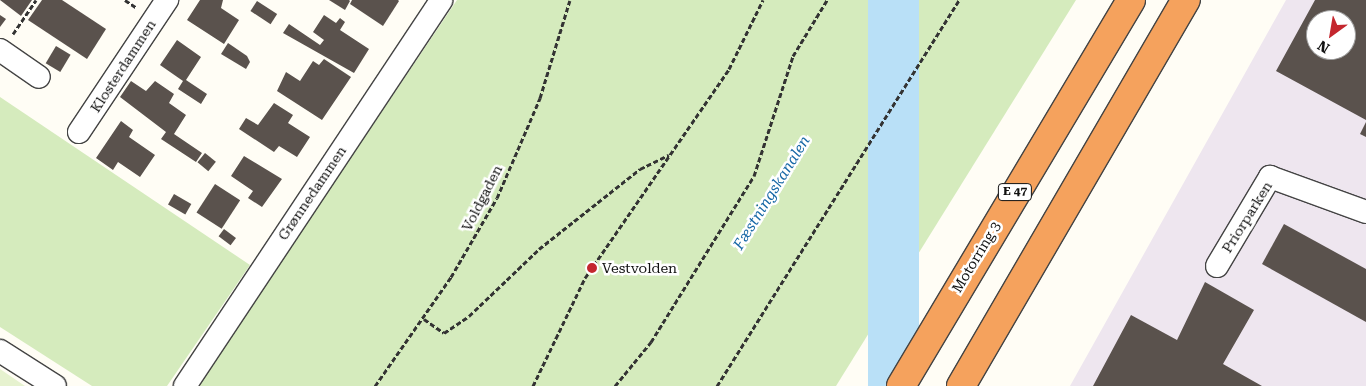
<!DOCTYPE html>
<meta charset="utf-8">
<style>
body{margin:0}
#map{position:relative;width:1366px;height:386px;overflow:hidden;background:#fffdf5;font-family:"Roboto Serif",serif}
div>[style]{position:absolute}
.industrial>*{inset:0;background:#eee6ef}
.green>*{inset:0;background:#d5ebbd}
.pitch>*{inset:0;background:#e6f2cf}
.water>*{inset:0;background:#b9e0f7;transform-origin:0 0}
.building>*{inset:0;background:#5a524d;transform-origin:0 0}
.path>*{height:3px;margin-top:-1.5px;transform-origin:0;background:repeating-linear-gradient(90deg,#333 0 5px,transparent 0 7.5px)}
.roads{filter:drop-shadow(1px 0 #444) drop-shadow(-1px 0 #444) drop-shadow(0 1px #444) drop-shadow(0 -1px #444)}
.minor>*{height:22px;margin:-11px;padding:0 11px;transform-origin:11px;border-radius:11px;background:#fff}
.motorway>*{height:28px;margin:-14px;padding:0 14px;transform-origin:14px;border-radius:14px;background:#f5a25d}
.dots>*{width:14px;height:14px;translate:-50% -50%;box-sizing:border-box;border:2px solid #fff;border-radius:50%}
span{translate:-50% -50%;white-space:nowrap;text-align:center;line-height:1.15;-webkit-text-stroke:5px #fff;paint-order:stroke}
.shield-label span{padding:1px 4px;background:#fff;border:1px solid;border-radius:4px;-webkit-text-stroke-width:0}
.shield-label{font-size:12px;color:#111;font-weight:700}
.street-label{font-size:14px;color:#111}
.poi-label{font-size:14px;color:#111}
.left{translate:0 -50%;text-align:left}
.water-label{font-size:15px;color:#1768a6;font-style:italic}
.north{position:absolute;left:1306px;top:10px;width:50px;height:50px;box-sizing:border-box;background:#fff;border:1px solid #a0a0a0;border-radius:50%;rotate:212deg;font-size:14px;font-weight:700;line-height:20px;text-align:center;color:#111}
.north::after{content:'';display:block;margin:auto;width:18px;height:22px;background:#c4262e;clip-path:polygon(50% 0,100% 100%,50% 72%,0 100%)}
</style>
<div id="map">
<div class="industrial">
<i style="clip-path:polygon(evenodd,1286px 0,1366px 0,1366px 386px,1070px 386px,1286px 0,1316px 20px,1346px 20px,1346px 50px,1316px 50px,1316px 20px)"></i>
</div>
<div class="green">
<i style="clip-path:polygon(457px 0,1076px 0,836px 386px,197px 386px)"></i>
<i style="clip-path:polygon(0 97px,250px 265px,167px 386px,92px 386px,0 327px)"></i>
</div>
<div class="pitch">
<i style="clip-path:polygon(0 369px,25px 386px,0 386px)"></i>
</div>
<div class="water">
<i style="left:868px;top:0;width:51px;height:457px"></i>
</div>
<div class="building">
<i style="clip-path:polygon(0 0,32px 0,21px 16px)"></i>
<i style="clip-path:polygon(42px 0,62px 0,106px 29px,87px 59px,28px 20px)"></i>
<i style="clip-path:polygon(200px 0,223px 0,221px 8px,239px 20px,224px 44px,187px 20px)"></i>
<i style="clip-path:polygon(329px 0,349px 0,350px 1px,345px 10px)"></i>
<i style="clip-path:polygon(352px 0,398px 0,399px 1px,383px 26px,350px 4px)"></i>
<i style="clip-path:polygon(evenodd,1315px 0,1366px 0,1366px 120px,1276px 71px,1315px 0,1316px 20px,1346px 20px,1346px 50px,1316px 50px,1316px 20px)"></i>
<i style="left:257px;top:1px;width:24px;height:12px;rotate:33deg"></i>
<i style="clip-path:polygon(0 15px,6px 19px,0 27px)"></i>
<i style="clip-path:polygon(324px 15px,336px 23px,340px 18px,345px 22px,340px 30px,369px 49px,354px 73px,283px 33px,289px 24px,320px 45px,324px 40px,313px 32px)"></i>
<i style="clip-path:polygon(177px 40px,201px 57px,186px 80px,207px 94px,201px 104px,178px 89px,183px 81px,160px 65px)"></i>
<i style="clip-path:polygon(228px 43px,247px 56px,250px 62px,246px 69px,221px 54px)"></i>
<i style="left:56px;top:46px;width:17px;height:20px;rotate:31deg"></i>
<i style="clip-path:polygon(324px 59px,351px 77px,322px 120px,277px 91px,286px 72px,300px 81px,313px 61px,319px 65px)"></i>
<i style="clip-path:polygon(131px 81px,146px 91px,155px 81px,174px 94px,169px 103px,186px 115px,174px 134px,202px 153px,196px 162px,161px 139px,166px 132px,120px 97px)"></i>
<i style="clip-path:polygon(274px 103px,293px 115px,288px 123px,310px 137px,297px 157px,279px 146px,274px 152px,239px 129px,246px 118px,258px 125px)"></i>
<i style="clip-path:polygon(121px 121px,133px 130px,129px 137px,155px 155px,140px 177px,118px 162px,113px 170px,96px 158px)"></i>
<i style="clip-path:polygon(1366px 122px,1366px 137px,1360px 134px)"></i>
<i style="left:205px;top:153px;width:14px;height:12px;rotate:39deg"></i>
<i style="clip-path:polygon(244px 156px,282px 179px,262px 207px,248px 198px,253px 191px,231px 176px)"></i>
<i style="left:215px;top:184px;width:30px;height:34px;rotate:33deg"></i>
<i style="left:174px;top:194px;width:20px;height:12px;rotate:30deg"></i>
<i style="clip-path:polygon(1284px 224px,1366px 269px,1366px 322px,1262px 264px)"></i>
<i style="left:224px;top:229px;width:15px;height:9px;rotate:37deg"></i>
<i style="clip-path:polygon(1205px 282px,1254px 310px,1223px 364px,1262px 386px,1093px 386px,1131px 315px,1177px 340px)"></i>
</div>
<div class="path">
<i style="left:125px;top:0;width:14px;rotate:34deg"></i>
<i style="left:13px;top:34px;width:41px;rotate:-55.9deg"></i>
<i style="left:424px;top:319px;width:24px;rotate:35deg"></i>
<i style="left:444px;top:333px;width:30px;rotate:-34deg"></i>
<i style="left:469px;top:316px;width:97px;rotate:-43.7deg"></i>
<i style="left:539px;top:249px;width:129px;rotate:-38.4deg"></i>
<i style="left:640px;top:169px;width:32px;rotate:-26deg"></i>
<i style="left:375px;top:386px;width:133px;rotate:-55.1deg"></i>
<i style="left:451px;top:277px;width:91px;rotate:-59.8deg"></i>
<i style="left:497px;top:198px;width:109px;rotate:-66.7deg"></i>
<i style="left:540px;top:98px;width:102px;rotate:-73deg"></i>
<i style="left:533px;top:386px;width:120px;rotate:-64.3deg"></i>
<i style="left:585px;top:278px;width:254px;rotate:-55.4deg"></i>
<i style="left:729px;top:69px;width:77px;rotate:-63.8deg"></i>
<i style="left:615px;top:386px;width:57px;rotate:-50.7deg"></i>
<i style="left:651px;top:342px;width:195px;rotate:-58.2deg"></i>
<i style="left:754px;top:176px;width:126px;rotate:-72deg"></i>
<i style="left:793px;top:56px;width:66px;rotate:-58.7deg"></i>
<i style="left:717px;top:386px;width:456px;rotate:-57.9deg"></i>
</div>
<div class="roads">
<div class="minor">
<i style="left:0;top:50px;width:47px;rotate:34.7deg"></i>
<i style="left:79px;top:132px;width:159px;rotate:-56.3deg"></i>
<i style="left:1217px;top:266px;width:104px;rotate:-59.2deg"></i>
<i style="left:1270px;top:177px;width:102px;rotate:20deg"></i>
<i style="left:0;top:351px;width:65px;rotate:32.5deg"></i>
<i style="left:185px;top:386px;width:463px;rotate:-56.4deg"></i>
</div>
<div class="motorway">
<i style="left:901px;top:386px;width:449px;rotate:-59.2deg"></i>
<i style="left:961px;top:386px;width:447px;rotate:-59.8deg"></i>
</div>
</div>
<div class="dots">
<i style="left:592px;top:268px;background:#c4262e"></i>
</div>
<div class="shield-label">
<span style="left:1015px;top:192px">E 47</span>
</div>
<div class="street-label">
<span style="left:123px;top:66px;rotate:-57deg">Klosterdammen</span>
<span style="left:312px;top:193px;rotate:-56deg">Grønnedammen</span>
<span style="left:482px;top:198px;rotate:-63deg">Voldgaden</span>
<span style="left:1247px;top:217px;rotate:-58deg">Priorparken</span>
<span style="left:976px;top:257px;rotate:-59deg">Motorring 3</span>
</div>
<div class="poi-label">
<span class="left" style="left:602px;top:268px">Vestvolden</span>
</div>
<div class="water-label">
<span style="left:772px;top:193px;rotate:-58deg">Fæstningskanalen</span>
</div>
<div class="north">N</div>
</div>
